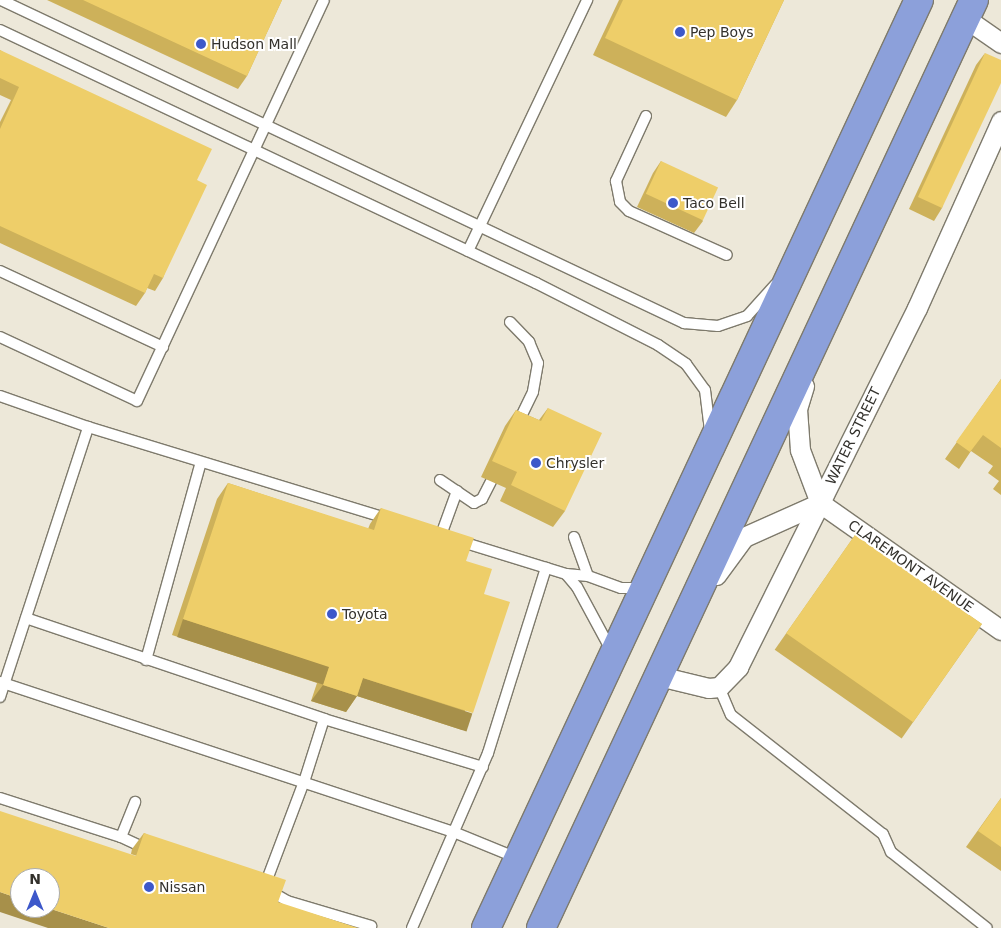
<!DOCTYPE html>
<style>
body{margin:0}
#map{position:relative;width:1001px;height:928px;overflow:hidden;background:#ede8d9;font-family:"DejaVu Sans",sans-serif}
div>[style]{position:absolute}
.roads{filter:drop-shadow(1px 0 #7e7a6c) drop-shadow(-1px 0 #7e7a6c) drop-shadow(0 1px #7e7a6c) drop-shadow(0 -1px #7e7a6c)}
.service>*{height:10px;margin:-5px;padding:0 5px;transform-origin:5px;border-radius:5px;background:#fff}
.minor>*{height:19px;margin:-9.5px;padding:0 9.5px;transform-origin:9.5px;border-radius:9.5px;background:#fff}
.trunk>*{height:28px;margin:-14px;padding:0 14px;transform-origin:14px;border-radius:14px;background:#8ca0da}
.wall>*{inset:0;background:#cdb15a;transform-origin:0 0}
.shaded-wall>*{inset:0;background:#a7904a;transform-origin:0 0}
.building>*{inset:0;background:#eece69;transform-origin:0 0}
.dots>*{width:14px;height:14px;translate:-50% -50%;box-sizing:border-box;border:2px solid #fff;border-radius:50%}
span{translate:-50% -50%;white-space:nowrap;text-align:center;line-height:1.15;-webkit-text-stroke:4px #fff;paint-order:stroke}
.poi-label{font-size:14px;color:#33312c}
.left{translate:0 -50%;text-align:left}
.street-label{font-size:14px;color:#33312c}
.north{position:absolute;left:10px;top:868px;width:50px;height:50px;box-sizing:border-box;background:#fff;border:1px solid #adadab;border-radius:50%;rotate:0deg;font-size:14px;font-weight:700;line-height:20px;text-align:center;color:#33312c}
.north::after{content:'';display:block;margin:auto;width:18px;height:22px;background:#3d58ca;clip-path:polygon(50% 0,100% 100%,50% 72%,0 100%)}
</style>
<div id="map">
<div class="roads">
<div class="service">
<i style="left:1px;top:0;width:756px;rotate:25.31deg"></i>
<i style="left:684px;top:323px;width:34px;rotate:5deg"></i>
<i style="left:718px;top:326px;width:31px;rotate:-19deg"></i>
<i style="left:747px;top:316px;width:42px;rotate:-47.9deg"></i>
<i style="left:0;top:30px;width:593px;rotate:25.27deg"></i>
<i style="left:536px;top:283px;width:137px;rotate:26.9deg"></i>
<i style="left:658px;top:345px;width:34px;rotate:34deg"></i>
<i style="left:686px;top:364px;width:32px;rotate:54deg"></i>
<i style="left:705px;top:390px;width:38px;rotate:83deg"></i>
<i style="left:646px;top:116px;width:72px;rotate:114.8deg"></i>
<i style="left:616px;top:181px;width:21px;rotate:79deg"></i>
<i style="left:620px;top:202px;width:13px;rotate:45deg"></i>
<i style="left:629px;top:211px;width:107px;rotate:24.2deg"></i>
<i style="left:468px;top:251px;width:278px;rotate:-64.6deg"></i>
<i style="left:0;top:271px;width:180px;rotate:25deg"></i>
<i style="left:510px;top:322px;width:28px;rotate:46deg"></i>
<i style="left:529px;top:342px;width:23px;rotate:67deg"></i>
<i style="left:538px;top:363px;width:29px;rotate:100deg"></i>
<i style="left:533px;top:392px;width:37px;rotate:116deg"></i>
<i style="left:0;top:337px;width:151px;rotate:25deg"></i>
<i style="left:137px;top:401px;width:442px;rotate:-65deg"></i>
<i style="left:0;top:396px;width:93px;rotate:19.4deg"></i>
<i style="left:440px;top:480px;width:41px;rotate:34.1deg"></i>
<i style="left:474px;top:503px;width:9px;rotate:-27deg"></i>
<i style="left:482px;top:499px;width:20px;rotate:-63deg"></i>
<i style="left:441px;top:535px;width:47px;rotate:-70deg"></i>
<i style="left:574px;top:537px;width:41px;rotate:70.3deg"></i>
<i style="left:588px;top:576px;width:35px;rotate:20deg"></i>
<i style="left:621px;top:588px;width:22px"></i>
<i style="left:459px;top:541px;width:112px;rotate:17.1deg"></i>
<i style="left:566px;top:574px;width:22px;rotate:5deg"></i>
<i style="left:566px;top:574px;width:17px;rotate:50deg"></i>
<i style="left:577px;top:587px;width:72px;rotate:61.6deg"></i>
<i style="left:26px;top:618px;width:315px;rotate:18.7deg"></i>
<i style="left:324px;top:719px;width:166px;rotate:16.8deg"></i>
<i style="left:146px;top:660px;width:205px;rotate:-74.5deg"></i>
<i style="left:0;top:682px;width:480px;rotate:18.3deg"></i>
<i style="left:456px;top:833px;width:66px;rotate:22.3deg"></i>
<i style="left:719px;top:687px;width:30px;rotate:67deg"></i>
<i style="left:731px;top:715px;width:193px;rotate:38.1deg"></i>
<i style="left:883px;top:834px;width:20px;rotate:66deg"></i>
<i style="left:891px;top:852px;width:122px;rotate:38.4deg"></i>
<i style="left:0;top:697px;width:284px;rotate:-71.9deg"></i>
<i style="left:88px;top:427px;width:314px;rotate:17deg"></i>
<i style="left:0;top:798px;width:127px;rotate:17.9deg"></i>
<i style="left:121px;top:837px;width:38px;rotate:-68deg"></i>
<i style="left:121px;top:837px;width:29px;rotate:25deg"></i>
<i style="left:265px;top:885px;width:110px;rotate:-69.3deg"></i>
<i style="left:304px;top:782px;width:66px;rotate:-72.4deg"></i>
<i style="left:270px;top:891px;width:20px;rotate:30deg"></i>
<i style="left:287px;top:901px;width:88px;rotate:16.6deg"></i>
<i style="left:412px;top:928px;width:191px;rotate:-66.5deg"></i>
<i style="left:488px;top:753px;width:194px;rotate:-72.6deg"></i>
</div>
<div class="minor">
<i style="left:965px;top:18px;width:44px;rotate:34.8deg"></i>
<i style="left:804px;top:386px;width:24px;rotate:107deg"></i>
<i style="left:797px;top:409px;width:41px;rotate:85.8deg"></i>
<i style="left:800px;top:450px;width:57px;rotate:69.3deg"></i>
<i style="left:820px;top:503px;width:221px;rotate:35.1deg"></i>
<i style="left:716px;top:575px;width:47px;rotate:-53.6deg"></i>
<i style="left:744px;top:537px;width:83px;rotate:-24.1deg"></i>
<i style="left:659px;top:676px;width:51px;rotate:13.5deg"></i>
<i style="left:709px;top:688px;width:10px;rotate:-6deg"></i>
<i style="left:719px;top:687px;width:28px;rotate:-46deg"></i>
<i style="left:738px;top:667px;width:401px;rotate:-63.5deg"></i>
<i style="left:917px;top:308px;width:205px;rotate:-65.8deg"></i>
</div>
<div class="trunk">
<i style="left:486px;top:928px;width:1024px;rotate:-64.99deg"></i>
<i style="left:541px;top:928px;width:1024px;rotate:-64.99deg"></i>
</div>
</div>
<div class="wall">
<i style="clip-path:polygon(47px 0,282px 0,247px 76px,238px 89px)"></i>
<i style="clip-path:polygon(619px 0,784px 0,737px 100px,726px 117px,593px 55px)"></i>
<i style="clip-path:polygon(0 50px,197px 180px,163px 278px,155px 291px,147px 288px,145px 293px,136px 306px,0 243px,0 122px,11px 100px,0 95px)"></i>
<i style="clip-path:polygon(985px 53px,942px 208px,934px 221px,909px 209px,976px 65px)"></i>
<i style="clip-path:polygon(661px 161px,703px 221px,694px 233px,637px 207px,653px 173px)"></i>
<i style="clip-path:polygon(1001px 379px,1001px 495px,993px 489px,999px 481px,988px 473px,993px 466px,971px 451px,959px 469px,945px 459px)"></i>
<i style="clip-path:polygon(548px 408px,565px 511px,553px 527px,500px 501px,506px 488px,481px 477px,505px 426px,516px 410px,539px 420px)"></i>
<i style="clip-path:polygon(228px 483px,368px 529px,370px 524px,381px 508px,466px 561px,484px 594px,462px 730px,357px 696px,346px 712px,311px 701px,317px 683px,172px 635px,217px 499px)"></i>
<i style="left:855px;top:535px;width:155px;height:140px;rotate:35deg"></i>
<i style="clip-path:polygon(1001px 798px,1001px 871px,966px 847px)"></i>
<i style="clip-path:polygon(144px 833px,278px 902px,131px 854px,132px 849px)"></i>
</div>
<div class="shaded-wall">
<i style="left:183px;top:619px;width:154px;height:19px;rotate:18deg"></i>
<i style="left:363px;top:678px;width:115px;height:19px;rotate:18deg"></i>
<i style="clip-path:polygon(323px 685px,357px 696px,346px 712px,311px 701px)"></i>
<i style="clip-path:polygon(0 892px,20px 899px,20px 908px,48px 908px,109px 928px,48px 928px,0 912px)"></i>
</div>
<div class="building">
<i style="clip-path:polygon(83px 0,282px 0,247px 76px)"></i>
<i style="clip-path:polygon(623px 0,784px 0,737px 100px,605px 38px)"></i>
<i style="clip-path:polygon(0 50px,212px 149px,197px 180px,207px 185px,163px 278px,154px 274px,145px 293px,0 226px,0 129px,19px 87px,0 78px)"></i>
<i style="clip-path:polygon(985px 53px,1001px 60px,1001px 83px,942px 208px,918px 197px)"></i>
<i style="left:661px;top:161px;width:63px;height:36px;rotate:25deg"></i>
<i style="clip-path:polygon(1001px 379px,1001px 448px,983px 435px,970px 452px,956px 442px)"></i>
<i style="clip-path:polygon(548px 408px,602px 433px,565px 511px,511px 485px,517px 472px,492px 461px,516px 410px,541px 421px)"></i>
<i style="clip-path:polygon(228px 483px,374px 530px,381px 508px,474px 538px,466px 561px,492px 569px,484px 594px,510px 602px,473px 713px,363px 678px,357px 696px,323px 685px,329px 667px,183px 619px)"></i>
<i style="left:855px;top:535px;width:155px;height:120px;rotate:35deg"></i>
<i style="clip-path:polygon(1001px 798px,1001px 847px,978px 831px)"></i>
<i style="clip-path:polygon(0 811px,136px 856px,144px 833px,286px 880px,278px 902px,358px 928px,109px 928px,48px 908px,50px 908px,50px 878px,20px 878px,20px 899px,0 892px)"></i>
</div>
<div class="dots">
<i style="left:680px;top:32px;background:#3d58ca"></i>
<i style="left:201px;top:44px;background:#3d58ca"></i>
<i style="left:673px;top:203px;background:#3d58ca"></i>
<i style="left:536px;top:463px;background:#3d58ca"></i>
<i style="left:332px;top:614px;background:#3d58ca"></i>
<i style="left:149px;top:887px;background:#3d58ca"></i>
</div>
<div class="poi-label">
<span class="left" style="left:690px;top:32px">Pep Boys</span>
<span class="left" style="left:211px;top:44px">Hudson Mall</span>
<span class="left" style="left:683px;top:203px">Taco Bell</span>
<span class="left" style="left:546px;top:463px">Chrysler</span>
<span class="left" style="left:342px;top:614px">Toyota</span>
<span class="left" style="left:159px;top:887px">Nissan</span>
</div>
<div class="street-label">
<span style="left:853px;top:436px;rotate:-64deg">WATER STREET</span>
<span style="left:911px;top:566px;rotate:35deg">CLAREMONT AVENUE</span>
</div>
<div class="north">N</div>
</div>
